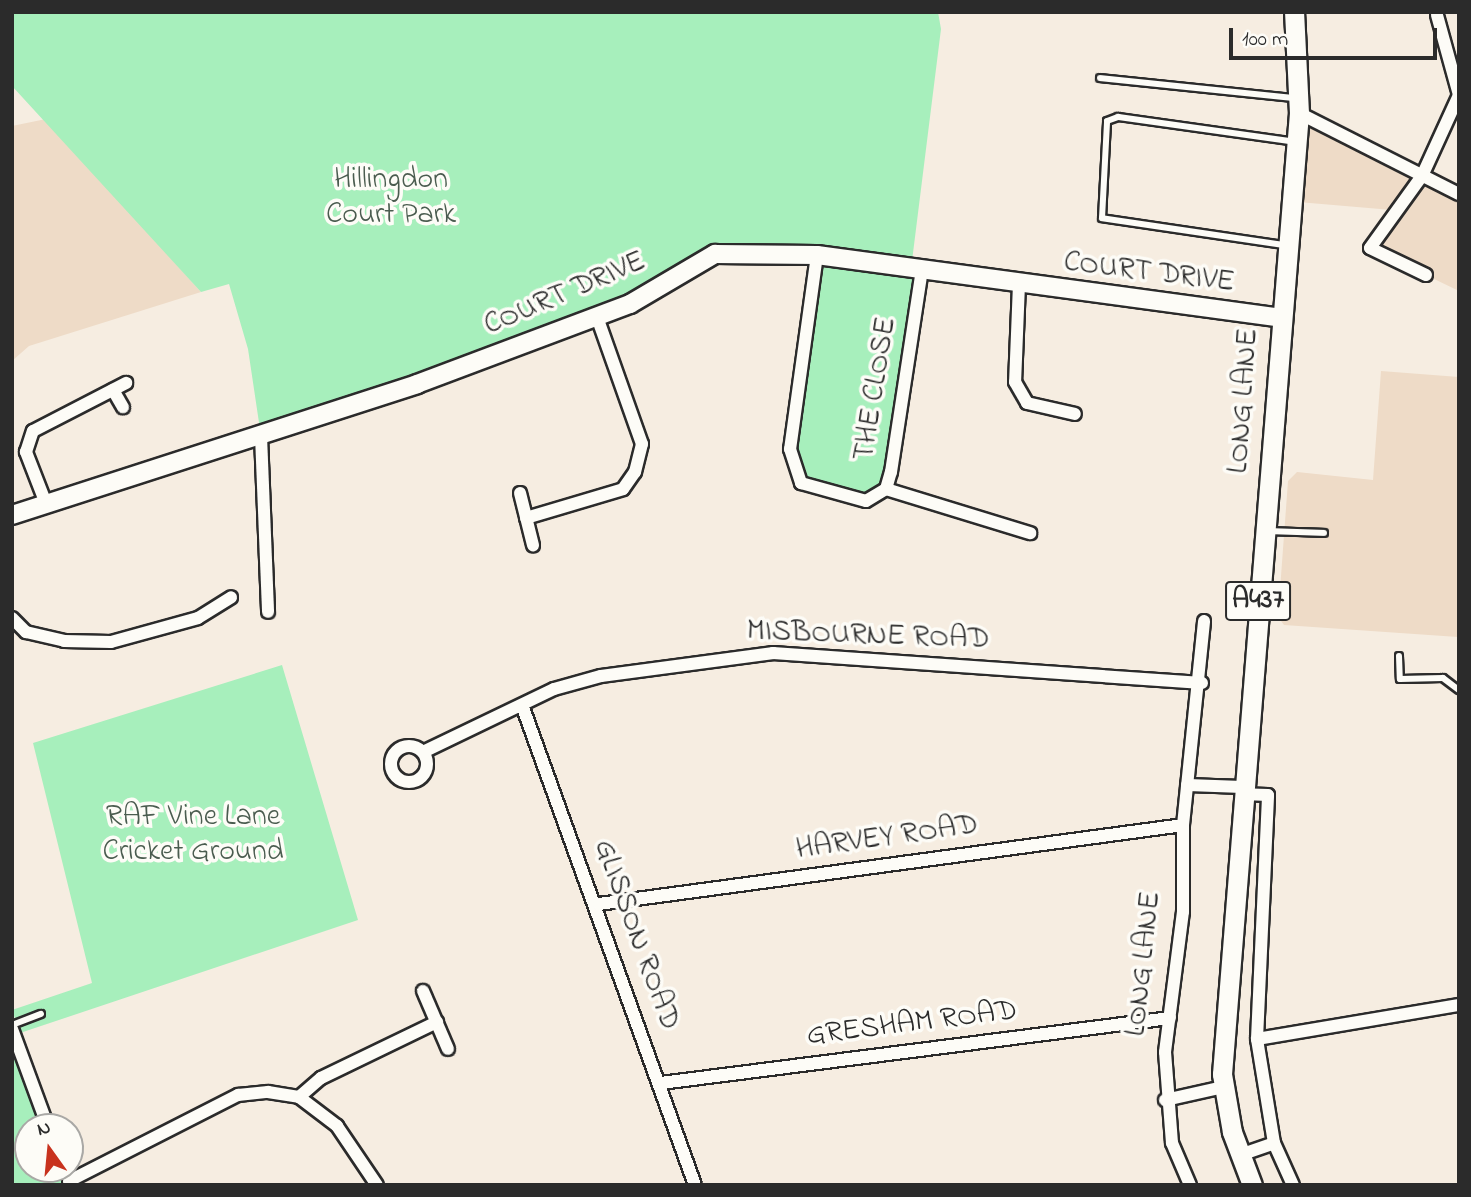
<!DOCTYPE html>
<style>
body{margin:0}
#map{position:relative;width:1471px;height:1197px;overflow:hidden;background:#f6ede1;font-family:"Indie Flower",sans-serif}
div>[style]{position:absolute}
.built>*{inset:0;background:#eedbc7}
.green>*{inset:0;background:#a7efbc}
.roads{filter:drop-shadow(2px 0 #2b2b2b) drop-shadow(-2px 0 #2b2b2b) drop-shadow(0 2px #2b2b2b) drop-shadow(0 -2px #2b2b2b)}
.lane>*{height:6px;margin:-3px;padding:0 3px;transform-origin:3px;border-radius:3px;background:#fdfcf7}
.street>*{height:12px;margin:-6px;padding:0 6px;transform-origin:6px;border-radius:6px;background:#fdfcf7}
.street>.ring{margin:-6px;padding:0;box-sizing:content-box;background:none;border:12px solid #fdfcf7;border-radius:50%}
.secondary>*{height:18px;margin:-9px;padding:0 9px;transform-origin:9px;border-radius:9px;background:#fdfcf7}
.primary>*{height:19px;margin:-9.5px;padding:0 9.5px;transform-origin:9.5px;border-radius:9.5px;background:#fdfcf7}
span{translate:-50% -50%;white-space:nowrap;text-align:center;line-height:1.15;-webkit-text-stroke:7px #fdfcf7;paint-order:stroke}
.shield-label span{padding:2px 5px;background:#fdfcf7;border:2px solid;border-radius:5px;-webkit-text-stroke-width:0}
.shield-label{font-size:28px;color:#2b2b2b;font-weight:700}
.park-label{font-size:30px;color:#4a5c4f}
.street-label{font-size:30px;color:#2b2b2b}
.frame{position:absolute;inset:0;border:14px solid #2b2b2b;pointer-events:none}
.north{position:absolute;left:14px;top:1113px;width:70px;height:70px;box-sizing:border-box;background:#fdfcf7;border:2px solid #a9a8a5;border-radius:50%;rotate:345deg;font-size:19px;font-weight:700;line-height:28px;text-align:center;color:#2b2b2b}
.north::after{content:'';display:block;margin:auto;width:24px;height:32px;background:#c8321e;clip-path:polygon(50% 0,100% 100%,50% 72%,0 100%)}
.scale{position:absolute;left:1229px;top:28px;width:208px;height:32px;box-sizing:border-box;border:4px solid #2b2b2b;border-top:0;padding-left:9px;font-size:21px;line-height:24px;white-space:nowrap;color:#2b2b2b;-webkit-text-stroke:5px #fdfcf7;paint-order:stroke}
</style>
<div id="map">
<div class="built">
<i style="clip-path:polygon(1299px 113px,1459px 191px,1459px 291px,1370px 248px,1392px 210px,1298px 202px)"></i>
<i style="clip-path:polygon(46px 119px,201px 292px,29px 346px,12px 361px,12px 126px)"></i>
<i style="clip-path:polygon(1381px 371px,1459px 377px,1458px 637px,1284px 625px,1278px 617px,1288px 481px,1297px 472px,1373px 480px)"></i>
</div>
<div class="green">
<i style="clip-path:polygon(12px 12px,938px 12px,941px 29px,911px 269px,922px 270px,886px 489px,866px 501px,801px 483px,790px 449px,816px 256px,735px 252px,654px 290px,261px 436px,248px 349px,229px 284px,201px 292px,12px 86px)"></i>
<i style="clip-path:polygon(282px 665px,358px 920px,20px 1033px,12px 1010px,92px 983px,33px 743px)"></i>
<i style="clip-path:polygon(12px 1035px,44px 1127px,28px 1127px,28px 1169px,58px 1169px,63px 1185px,12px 1185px)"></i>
</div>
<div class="roads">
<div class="lane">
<i style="left:1100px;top:78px;width:196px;rotate:5.9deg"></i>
<i style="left:1284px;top:245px;width:184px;rotate:-171.6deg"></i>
<i style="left:1102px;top:218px;width:97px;rotate:-87deg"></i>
<i style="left:1107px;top:121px;width:12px;rotate:-20deg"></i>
<i style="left:1118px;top:117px;width:179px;rotate:8deg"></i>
<i style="left:1270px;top:531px;width:54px;rotate:2.1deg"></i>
<i style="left:1399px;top:656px;width:23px;rotate:88deg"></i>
<i style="left:1400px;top:679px;width:43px;rotate:-1.3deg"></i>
<i style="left:1443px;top:678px;width:20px;rotate:37deg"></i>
<i style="left:12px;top:1025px;width:31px;rotate:-21deg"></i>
</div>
<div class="street">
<i style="left:1299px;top:113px;width:179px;rotate:26.9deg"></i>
<i style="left:817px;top:255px;width:196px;rotate:97.9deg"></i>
<i style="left:790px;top:449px;width:36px;rotate:72deg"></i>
<i style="left:801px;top:483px;width:67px;rotate:15.5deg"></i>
<i style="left:866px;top:501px;width:23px;rotate:-31deg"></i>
<i style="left:886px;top:489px;width:18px;rotate:-74deg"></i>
<i style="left:891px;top:472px;width:204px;rotate:-81.3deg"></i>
<i style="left:1426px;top:275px;width:62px;rotate:-154.3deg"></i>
<i style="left:1370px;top:248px;width:89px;rotate:-54.2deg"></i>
<i style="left:1422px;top:176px;width:89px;rotate:-65.4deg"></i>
<i style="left:1459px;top:95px;width:83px;rotate:-105.4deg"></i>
<i style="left:1019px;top:284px;width:98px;rotate:92.3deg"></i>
<i style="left:1015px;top:382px;width:24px;rotate:60deg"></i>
<i style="left:1027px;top:403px;width:49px;rotate:12.9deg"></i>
<i style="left:113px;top:390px;width:20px;rotate:60deg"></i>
<i style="left:261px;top:436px;width:176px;rotate:87.7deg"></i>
<i style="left:886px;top:489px;width:151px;rotate:17deg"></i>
<i style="left:520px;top:493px;width:54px;rotate:76deg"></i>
<i style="left:45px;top:501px;width:53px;rotate:-111.2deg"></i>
<i style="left:26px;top:452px;width:22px;rotate:-72deg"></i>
<i style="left:33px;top:431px;width:105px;rotate:-27.3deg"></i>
<i style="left:526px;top:518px;width:101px;rotate:-16.6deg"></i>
<i style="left:623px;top:489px;width:21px;rotate:-55deg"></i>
<i style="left:635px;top:472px;width:29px;rotate:-76deg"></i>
<i style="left:642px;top:444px;width:135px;rotate:-109.5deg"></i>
<i style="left:12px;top:618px;width:20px;rotate:45deg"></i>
<i style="left:26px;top:632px;width:39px;rotate:13deg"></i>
<i style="left:64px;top:641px;width:47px;rotate:1.2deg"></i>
<i style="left:111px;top:642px;width:90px;rotate:-15.4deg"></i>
<i style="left:198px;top:618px;width:39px;rotate:-32deg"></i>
<i style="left:522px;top:705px;width:510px;rotate:70.18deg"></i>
<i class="ring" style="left:391px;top:746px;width:24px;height:24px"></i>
<i style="left:423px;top:752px;width:145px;rotate:-25.7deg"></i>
<i style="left:554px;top:689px;width:49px;rotate:-15.5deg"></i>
<i style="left:601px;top:676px;width:174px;rotate:-7.6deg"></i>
<i style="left:773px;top:653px;width:430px;rotate:4deg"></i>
<i style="left:1187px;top:785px;width:56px;rotate:2deg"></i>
<i style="left:599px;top:904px;width:589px;rotate:-7.7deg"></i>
<i style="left:423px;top:991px;width:63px;rotate:66.7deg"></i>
<i style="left:12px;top:1029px;width:104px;rotate:69.8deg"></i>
<i style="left:1257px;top:1039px;width:205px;rotate:-9.6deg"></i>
<i style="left:661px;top:1083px;width:513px;rotate:-7.28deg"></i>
<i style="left:299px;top:1097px;width:29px;rotate:-41deg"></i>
<i style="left:321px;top:1078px;width:129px;rotate:-25.8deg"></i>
<i style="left:1165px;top:1100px;width:59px;rotate:-12.6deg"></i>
<i style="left:1274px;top:1143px;width:46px;rotate:65.7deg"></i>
<i style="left:1240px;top:1155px;width:36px;rotate:-19deg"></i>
<i style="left:1274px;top:1143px;width:105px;rotate:-99.3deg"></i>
<i style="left:1257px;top:1039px;width:244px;rotate:-87.4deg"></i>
<i style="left:1268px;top:795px;width:25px;rotate:-178deg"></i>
<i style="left:69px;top:1181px;width:190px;rotate:-27deg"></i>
<i style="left:238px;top:1095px;width:30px;rotate:-6deg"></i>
<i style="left:268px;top:1092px;width:31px;rotate:9deg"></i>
<i style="left:299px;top:1097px;width:48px;rotate:37.3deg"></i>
<i style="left:337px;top:1126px;width:71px;rotate:55.9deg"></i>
<i style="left:1190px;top:1185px;width:46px;rotate:-113.2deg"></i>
<i style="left:1172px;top:1143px;width:91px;rotate:-94.4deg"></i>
<i style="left:1165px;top:1052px;width:141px;rotate:-82.7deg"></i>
<i style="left:1183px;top:912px;width:87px;rotate:-90deg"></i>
<i style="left:1183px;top:825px;width:205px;rotate:-84.1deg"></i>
</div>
<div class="secondary">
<i style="left:12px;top:515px;width:426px;rotate:-17.9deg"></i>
<i style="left:417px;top:384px;width:228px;rotate:-20.6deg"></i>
<i style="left:630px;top:304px;width:99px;rotate:-30.5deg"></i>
<i style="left:715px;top:254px;width:102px;rotate:0.6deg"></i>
<i style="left:817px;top:255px;width:467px;rotate:7.7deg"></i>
</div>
<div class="primary">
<i style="left:1252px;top:1185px;width:57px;rotate:-110.7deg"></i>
<i style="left:1232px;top:1132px;width:59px;rotate:-99.8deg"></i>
<i style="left:1222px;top:1074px;width:964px;rotate:-85.42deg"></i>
<i style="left:1299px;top:113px;width:101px;rotate:-92.8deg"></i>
</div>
</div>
<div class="shield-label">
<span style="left:1258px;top:601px">A437</span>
</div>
<div class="park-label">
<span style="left:391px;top:197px">Hillingdon<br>Court Park</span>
<span style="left:193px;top:834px">RAF Vine Lane<br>Cricket Ground</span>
</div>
<div class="street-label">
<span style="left:1149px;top:273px;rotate:7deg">COURT DRIVE</span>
<span style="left:565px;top:294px;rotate:-23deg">COURT DRIVE</span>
<span style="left:876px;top:389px;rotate:-81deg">THE CLOSE</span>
<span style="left:1244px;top:401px;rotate:-86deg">LONG LANE</span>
<span style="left:868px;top:636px;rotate:2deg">MISBOURNE ROAD</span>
<span style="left:887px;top:838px;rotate:-8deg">HARVEY ROAD</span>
<span style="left:636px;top:935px;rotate:70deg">GLISSON ROAD</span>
<span style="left:1144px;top:964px;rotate:-84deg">LONG LANE</span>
<span style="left:912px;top:1024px;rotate:-7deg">GRESHAM ROAD</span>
</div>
<div class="frame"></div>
<div class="north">N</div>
<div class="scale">100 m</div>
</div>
